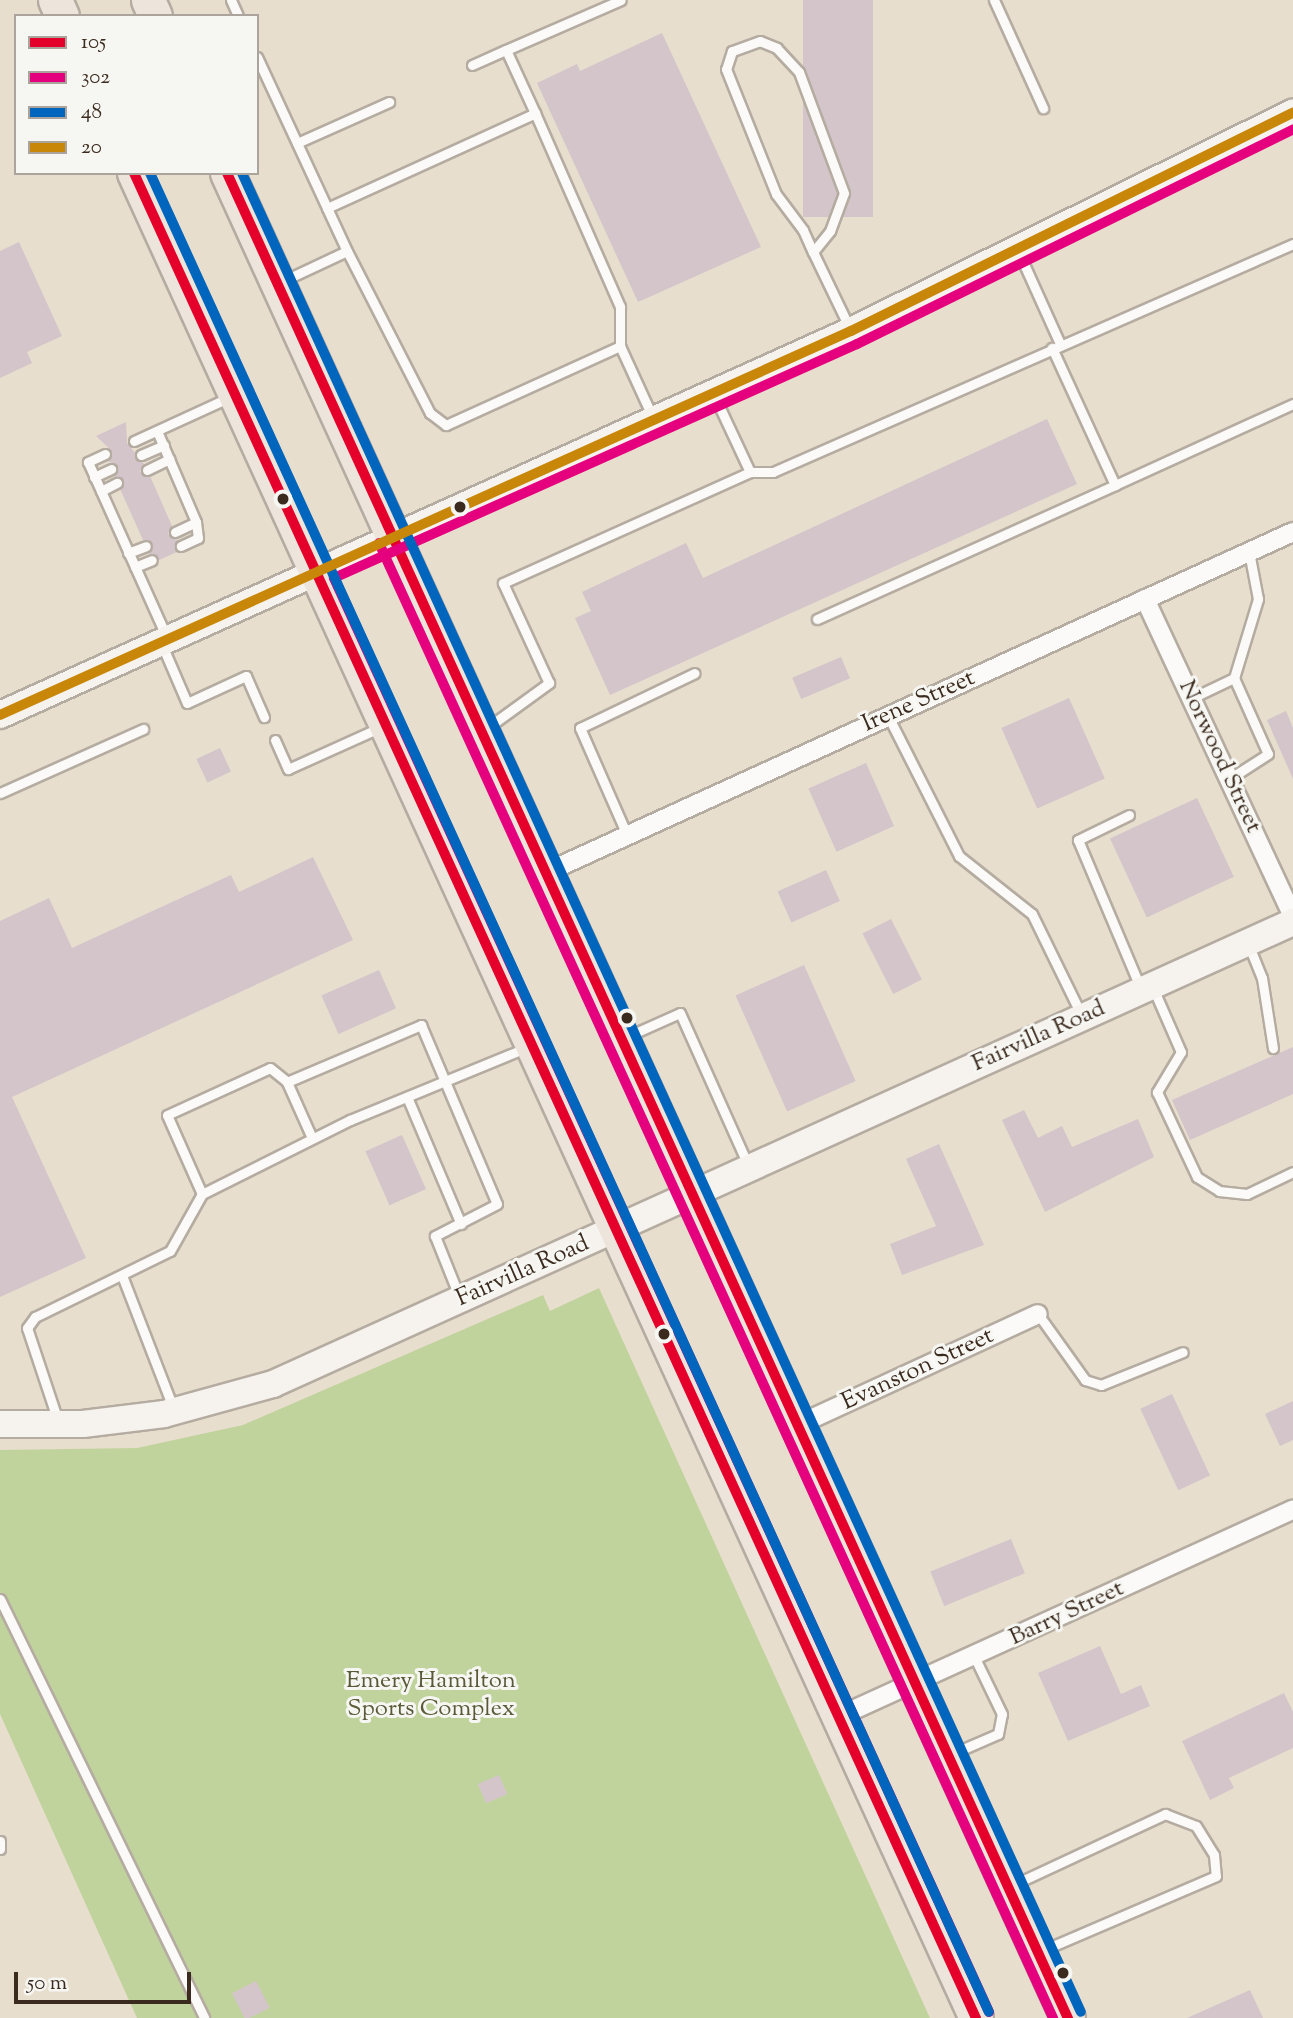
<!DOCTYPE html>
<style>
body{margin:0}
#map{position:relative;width:1293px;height:2018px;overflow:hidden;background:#e8dece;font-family:"Sorts Mill Goudy",serif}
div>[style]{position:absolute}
.green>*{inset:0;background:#c1d39d}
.building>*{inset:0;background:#d3c5ca;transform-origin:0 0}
.roads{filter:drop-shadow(2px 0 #b5aca1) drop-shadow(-2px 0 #b5aca1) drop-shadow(0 2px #b5aca1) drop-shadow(0 -2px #b5aca1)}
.lane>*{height:9px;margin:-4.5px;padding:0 4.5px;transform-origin:4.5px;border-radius:4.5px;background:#fcfaf8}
.street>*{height:18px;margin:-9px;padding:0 9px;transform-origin:9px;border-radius:9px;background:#fcfaf8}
.secondary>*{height:26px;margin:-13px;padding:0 13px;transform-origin:13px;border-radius:13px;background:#f6f2ed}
.highway>*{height:33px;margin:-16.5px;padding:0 16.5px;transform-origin:16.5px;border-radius:16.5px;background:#ede5dc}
.bus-1>*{height:10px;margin:-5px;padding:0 5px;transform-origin:5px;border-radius:5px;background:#e4002b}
.bus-2>*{height:10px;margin:-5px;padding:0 5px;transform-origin:5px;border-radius:5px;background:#e5007d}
.bus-3>*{height:10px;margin:-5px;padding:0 5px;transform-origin:5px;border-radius:5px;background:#0065bd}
.bus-4>*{height:10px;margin:-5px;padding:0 5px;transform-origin:5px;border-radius:5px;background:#c88708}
.dots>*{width:19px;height:19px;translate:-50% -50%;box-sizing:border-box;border:4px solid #f6f6f2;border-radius:50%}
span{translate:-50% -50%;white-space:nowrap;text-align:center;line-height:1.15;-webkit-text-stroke:6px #f6f6f2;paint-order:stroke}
.street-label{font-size:24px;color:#3b2a1e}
.park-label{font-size:24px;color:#5a5a38}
.legend{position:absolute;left:14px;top:14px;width:245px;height:161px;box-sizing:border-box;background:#f6f6f2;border:2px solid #aba49d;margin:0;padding:9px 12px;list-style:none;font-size:21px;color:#3b2a1e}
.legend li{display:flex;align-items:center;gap:14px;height:35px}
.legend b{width:35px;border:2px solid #aba49d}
.scale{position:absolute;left:14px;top:1972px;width:177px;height:32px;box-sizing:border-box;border:4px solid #3b2a1e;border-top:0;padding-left:9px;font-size:21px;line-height:24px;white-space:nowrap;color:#3b2a1e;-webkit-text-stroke:5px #f6f6f2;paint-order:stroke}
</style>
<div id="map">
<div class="green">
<i style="clip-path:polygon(599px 1288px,930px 2018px,137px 2018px,0 1714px,0 1450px,137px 1448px,243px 1425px,543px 1295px,550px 1311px)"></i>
</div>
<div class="building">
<i style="left:803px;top:0;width:70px;height:217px"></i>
<i style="clip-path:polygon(662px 33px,761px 247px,638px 302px,537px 83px,577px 64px,580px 71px)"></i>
<i style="clip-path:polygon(19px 242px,62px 336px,27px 352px,32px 363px,0 378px,0 251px)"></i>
<i style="clip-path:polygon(1047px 419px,1077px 484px,610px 695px,575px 618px,591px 611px,582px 592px,686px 543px,703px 578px)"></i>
<i style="clip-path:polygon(126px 422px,127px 443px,144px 464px,140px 472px,150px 476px,172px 526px,168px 534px,178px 540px,177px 552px,159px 560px,149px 554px,152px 543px,143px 540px,120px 489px,123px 479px,114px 477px,117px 465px,107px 461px,111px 450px,96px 436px)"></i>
<i style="left:841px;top:657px;width:23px;height:53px;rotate:67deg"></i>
<i style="left:1069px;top:698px;width:88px;height:74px;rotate:66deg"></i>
<i style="clip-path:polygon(1286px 711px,1293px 728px,1293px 779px,1267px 720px)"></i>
<i style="left:220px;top:748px;width:26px;height:26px;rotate:65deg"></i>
<i style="left:866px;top:763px;width:69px;height:63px;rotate:66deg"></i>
<i style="left:1197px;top:798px;width:87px;height:96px;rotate:65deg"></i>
<i style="clip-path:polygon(313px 857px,353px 940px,12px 1097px,86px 1258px,0 1297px,0 921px,49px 898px,72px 948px,231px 875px,239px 892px)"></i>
<i style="left:826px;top:870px;width:34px;height:53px;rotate:66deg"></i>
<i style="left:891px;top:919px;width:68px;height:32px;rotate:63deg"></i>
<i style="left:804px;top:965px;width:127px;height:75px;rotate:66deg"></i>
<i style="left:379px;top:970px;width:42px;height:63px;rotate:66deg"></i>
<i style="clip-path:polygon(1293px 1047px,1293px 1094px,1190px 1140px,1172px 1100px)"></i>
<i style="clip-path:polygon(1024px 1110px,1038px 1138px,1062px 1126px,1072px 1147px,1138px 1119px,1154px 1157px,1045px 1212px,1002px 1120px)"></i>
<i style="left:402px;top:1135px;width:59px;height:40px;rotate:66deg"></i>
<i style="clip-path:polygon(939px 1144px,984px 1245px,902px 1275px,890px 1244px,936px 1226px,906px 1159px)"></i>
<i style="left:1172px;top:1394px;width:90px;height:35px;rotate:65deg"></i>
<i style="clip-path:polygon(1293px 1401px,1293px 1440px,1280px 1446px,1265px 1414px)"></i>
<i style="left:1011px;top:1539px;width:37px;height:87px;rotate:68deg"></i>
<i style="clip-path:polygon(1100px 1646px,1121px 1694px,1141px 1685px,1150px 1706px,1068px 1741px,1038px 1673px)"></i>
<i style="clip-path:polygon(1284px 1693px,1293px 1712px,1293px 1748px,1229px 1778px,1234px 1788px,1210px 1800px,1182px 1741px)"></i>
<i style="left:499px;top:1775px;width:21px;height:23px;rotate:67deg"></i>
<i style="left:256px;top:1981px;width:30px;height:27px;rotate:63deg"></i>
<i style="clip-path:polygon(1250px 1990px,1263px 2018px,1187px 2018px)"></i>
</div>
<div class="roads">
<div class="lane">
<i style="left:231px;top:0;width:17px;rotate:66deg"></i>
<i style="left:994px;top:0;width:119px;rotate:65.6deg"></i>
<i style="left:257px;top:57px;width:166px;rotate:65.1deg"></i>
<i style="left:327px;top:208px;width:229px;rotate:-24.5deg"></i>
<i style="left:535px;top:113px;width:212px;rotate:66.3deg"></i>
<i style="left:620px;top:307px;width:39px;rotate:90deg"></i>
<i style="left:620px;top:346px;width:79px;rotate:65.4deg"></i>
<i style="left:472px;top:65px;width:37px;rotate:-24deg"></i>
<i style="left:535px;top:113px;width:69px;rotate:-114.7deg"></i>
<i style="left:506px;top:50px;width:125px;rotate:-23.5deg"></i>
<i style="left:297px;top:143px;width:101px;rotate:-24deg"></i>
<i style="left:327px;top:208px;width:47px;rotate:65.1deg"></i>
<i style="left:813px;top:252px;width:27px;rotate:-51deg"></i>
<i style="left:830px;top:231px;width:40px;rotate:-69.8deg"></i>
<i style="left:844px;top:193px;width:129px;rotate:-110.4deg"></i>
<i style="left:799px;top:72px;width:33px;rotate:-133deg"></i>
<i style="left:777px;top:48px;width:18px;rotate:-158deg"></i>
<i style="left:760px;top:41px;width:30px;rotate:160deg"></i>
<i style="left:732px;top:51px;width:19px;rotate:108deg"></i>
<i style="left:726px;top:69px;width:135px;rotate:68.2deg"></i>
<i style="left:776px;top:194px;width:45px;rotate:53.1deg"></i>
<i style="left:803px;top:230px;width:24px;rotate:66deg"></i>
<i style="left:813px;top:252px;width:85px;rotate:64.3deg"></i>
<i style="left:1019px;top:253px;width:100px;rotate:65.7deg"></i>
<i style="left:285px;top:280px;width:68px;rotate:-25.1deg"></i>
<i style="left:347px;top:251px;width:182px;rotate:62.9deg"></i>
<i style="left:430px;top:413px;width:20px;rotate:37deg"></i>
<i style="left:446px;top:425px;width:191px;rotate:-24.4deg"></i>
<i style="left:157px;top:431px;width:99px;rotate:66.8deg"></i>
<i style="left:196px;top:522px;width:16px;rotate:83deg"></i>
<i style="left:198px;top:538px;width:19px;rotate:155deg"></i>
<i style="left:134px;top:441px;width:106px;rotate:-24.6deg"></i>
<i style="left:105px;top:454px;width:19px;rotate:155deg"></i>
<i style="left:88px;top:462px;width:193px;rotate:65.8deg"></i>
<i style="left:141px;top:455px;width:25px;rotate:-23deg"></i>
<i style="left:147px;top:470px;width:25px;rotate:-26deg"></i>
<i style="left:750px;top:472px;width:23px"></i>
<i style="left:773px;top:472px;width:568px;rotate:-23.68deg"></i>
<i style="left:94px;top:477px;width:19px;rotate:-25deg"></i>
<i style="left:1115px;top:485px;width:196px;rotate:-24.5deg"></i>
<i style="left:101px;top:491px;width:18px;rotate:-27deg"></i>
<i style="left:175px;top:532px;width:23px;rotate:-25deg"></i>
<i style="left:128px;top:553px;width:19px;rotate:-21deg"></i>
<i style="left:135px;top:567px;width:18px;rotate:-22deg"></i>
<i style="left:817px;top:619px;width:327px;rotate:-24.2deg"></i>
<i style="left:1115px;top:485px;width:151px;rotate:-114.7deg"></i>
<i style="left:162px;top:645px;width:63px;rotate:66.7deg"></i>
<i style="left:187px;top:703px;width:65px;rotate:-24.6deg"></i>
<i style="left:246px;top:676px;width:45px;rotate:66.3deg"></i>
<i style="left:1234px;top:678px;width:83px;rotate:-73.1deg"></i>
<i style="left:1258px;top:599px;width:48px;rotate:-100.8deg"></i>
<i style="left:1192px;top:698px;width:47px;rotate:-25.5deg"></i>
<i style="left:1234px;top:678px;width:83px;rotate:65.9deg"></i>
<i style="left:1268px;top:754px;width:46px;rotate:147.3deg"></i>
<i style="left:888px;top:716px;width:157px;rotate:63.1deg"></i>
<i style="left:959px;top:856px;width:93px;rotate:38.5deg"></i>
<i style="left:1032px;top:914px;width:111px;rotate:63.9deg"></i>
<i style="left:487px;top:728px;width:77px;rotate:-36deg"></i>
<i style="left:549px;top:683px;width:110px;rotate:-114.7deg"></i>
<i style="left:503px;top:583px;width:271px;rotate:-24.2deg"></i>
<i style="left:750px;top:472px;width:85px;rotate:-115.1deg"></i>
<i style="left:275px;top:740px;width:32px;rotate:66deg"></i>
<i style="left:288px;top:769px;width:102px;rotate:-24.3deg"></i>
<i style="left:0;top:793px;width:157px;rotate:-24.1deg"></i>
<i style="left:1129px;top:815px;width:57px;rotate:153.9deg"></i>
<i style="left:1078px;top:840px;width:162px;rotate:67.1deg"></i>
<i style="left:627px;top:835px;width:117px;rotate:-113.7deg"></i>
<i style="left:580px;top:728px;width:127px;rotate:-25.6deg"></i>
<i style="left:1249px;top:946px;width:35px;rotate:68deg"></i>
<i style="left:1262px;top:978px;width:71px;rotate:81.1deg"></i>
<i style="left:1153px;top:988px;width:70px;rotate:66.4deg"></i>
<i style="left:1181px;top:1052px;width:47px;rotate:121deg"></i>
<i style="left:1157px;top:1092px;width:94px;rotate:64.8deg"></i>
<i style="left:1197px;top:1177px;width:26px;rotate:32deg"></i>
<i style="left:1219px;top:1191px;width:28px;rotate:6deg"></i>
<i style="left:1247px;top:1194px;width:51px;rotate:-25.6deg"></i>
<i style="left:626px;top:1037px;width:59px;rotate:-24deg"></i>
<i style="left:680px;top:1013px;width:169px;rotate:65.9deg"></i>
<i style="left:407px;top:1097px;width:138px;rotate:67deg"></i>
<i style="left:312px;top:1138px;width:61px;rotate:-114.1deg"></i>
<i style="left:287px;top:1082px;width:146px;rotate:-23deg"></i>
<i style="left:421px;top:1025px;width:194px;rotate:67deg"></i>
<i style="left:497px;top:1204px;width:70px;rotate:152.7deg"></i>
<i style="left:435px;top:1236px;width:65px;rotate:68.2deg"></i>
<i style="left:202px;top:1194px;width:86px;rotate:-113.9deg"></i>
<i style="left:167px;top:1115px;width:113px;rotate:-24.5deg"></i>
<i style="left:270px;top:1068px;width:22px;rotate:39deg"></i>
<i style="left:123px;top:1278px;width:142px;rotate:68.9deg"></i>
<i style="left:1038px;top:1314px;width:81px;rotate:54.5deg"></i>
<i style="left:1085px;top:1380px;width:17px;rotate:17deg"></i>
<i style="left:1101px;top:1385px;width:88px;rotate:-21.9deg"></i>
<i style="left:58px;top:1421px;width:98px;rotate:-108.4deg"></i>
<i style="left:27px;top:1328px;width:14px;rotate:-54deg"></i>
<i style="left:35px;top:1317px;width:150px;rotate:-26.1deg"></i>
<i style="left:170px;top:1251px;width:65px;rotate:-60.7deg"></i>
<i style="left:202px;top:1194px;width:165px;rotate:-26.6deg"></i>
<i style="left:350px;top:1120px;width:192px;rotate:-22.3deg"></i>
<i style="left:0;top:1599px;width:466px;rotate:64deg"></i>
<i style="left:954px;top:1753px;width:48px;rotate:-23.4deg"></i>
<i style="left:998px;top:1734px;width:20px;rotate:-79deg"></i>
<i style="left:1002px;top:1714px;width:64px;rotate:-115.8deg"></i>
<i style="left:0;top:1841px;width:8px;rotate:90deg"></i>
<i style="left:1015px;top:1884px;width:166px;rotate:-25deg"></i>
<i style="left:1165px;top:1814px;width:33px;rotate:21deg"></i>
<i style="left:1196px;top:1826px;width:34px;rotate:58deg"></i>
<i style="left:1214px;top:1855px;width:21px;rotate:85deg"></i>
<i style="left:1216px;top:1876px;width:188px;rotate:156.8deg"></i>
</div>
<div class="street">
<i style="left:1145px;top:599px;width:350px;rotate:65deg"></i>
<i style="left:545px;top:873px;width:822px;rotate:-24.51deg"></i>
<i style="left:798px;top:1425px;width:264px;rotate:-24.8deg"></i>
<i style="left:840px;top:1716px;width:498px;rotate:-24.5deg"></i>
</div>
<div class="secondary">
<i style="left:0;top:715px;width:934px;rotate:-24.29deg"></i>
<i style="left:851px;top:331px;width:493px;rotate:-26.3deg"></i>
<i style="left:0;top:1424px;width:83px"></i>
<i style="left:83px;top:1424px;width:82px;rotate:-7deg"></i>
<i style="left:164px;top:1414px;width:113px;rotate:-15.4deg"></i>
<i style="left:273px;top:1384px;width:1120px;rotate:-24.37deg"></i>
</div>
<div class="highway">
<i style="left:55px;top:0;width:17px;rotate:66deg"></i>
<i style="left:148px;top:0;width:17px;rotate:66deg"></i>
<i style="left:134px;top:173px;width:2028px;rotate:65.47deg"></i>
<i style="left:227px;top:173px;width:2028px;rotate:65.5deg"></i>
</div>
</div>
<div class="bus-1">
<i style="left:134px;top:173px;width:2028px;rotate:65.47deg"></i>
<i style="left:227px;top:173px;width:2028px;rotate:65.5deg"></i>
</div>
<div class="bus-2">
<i style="left:379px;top:543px;width:1622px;rotate:65.44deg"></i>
<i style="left:989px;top:2012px;width:1577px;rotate:-114.55deg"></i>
<i style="left:334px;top:578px;width:573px;rotate:-24.1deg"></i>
<i style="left:857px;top:344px;width:486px;rotate:-26.2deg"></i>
</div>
<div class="bus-3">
<i style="left:150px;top:173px;width:2021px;rotate:65.48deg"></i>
<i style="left:242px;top:173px;width:2021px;rotate:65.48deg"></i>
</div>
<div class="bus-4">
<i style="left:0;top:715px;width:934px;rotate:-24.29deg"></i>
<i style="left:851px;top:331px;width:493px;rotate:-26.3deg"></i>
</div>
<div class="dots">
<i style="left:283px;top:499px;background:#3b2a1e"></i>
<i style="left:460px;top:507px;background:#3b2a1e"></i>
<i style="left:627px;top:1018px;background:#3b2a1e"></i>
<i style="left:664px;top:1334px;background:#3b2a1e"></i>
<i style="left:1063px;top:1973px;background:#3b2a1e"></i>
</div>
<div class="street-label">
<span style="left:919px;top:702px;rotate:-24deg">Irene Street</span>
<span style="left:1219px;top:757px;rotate:65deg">Norwood Street</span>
<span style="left:1039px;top:1037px;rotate:-24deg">Fairvilla Road</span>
<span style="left:523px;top:1272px;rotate:-24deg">Fairvilla Road</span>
<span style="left:918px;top:1370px;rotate:-25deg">Evanston Street</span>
<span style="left:1067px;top:1614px;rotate:-25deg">Barry Street</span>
</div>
<div class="park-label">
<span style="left:431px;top:1696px">Emery Hamilton<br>Sports Complex</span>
</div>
<ul class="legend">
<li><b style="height:9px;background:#e4002b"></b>105</li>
<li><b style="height:9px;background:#e5007d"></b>302</li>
<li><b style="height:9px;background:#0065bd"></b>48</li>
<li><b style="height:9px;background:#c88708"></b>20</li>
</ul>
<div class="scale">50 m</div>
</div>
